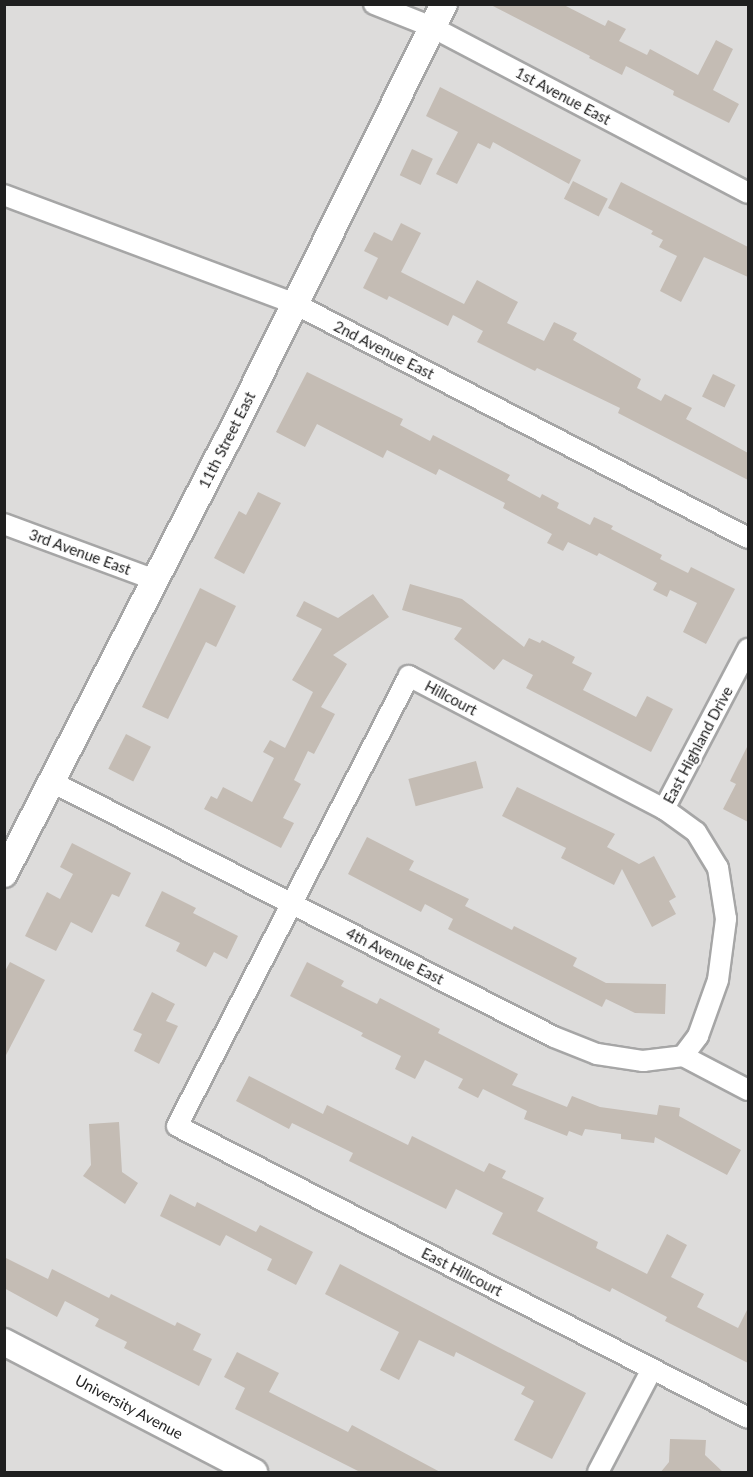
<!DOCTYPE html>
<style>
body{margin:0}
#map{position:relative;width:753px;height:1477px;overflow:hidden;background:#efede5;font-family:Lato,sans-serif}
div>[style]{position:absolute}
.residential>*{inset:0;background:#dddcdb;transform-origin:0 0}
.building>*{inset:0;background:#c4bcb4;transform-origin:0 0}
.roads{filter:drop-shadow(2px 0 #a6a6a6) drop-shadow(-2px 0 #a6a6a6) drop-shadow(0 2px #a6a6a6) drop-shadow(0 -2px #a6a6a6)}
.minor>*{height:20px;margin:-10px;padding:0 10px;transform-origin:10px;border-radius:10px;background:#fff}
.tertiary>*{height:26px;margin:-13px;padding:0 13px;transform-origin:13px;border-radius:13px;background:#fff}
span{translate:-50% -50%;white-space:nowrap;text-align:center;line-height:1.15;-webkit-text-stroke:5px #fff;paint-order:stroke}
.street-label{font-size:15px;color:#1f1f1f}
.frame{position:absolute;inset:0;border:6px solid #1f1f1f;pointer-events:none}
</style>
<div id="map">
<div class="residential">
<i style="left:5px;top:5px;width:743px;height:1467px"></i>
</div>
<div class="building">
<i style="clip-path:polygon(489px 4px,562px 4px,605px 26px,608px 20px,626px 29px,619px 41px,647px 55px,650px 49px,698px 75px,716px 40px,733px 49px,713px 90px,739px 104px,729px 123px,673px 95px,674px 91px,626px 66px,622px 75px,589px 58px,590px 56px)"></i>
<i style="clip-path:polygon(440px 87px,581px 160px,569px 184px,493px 142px,490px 149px,478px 143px,457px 184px,436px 174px,458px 132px,426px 116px)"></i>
<i style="left:412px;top:149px;width:23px;height:29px;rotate:25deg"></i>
<i style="left:573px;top:181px;width:39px;height:20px;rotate:27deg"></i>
<i style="clip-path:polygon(621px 182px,748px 247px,748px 277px,704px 257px,681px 302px,660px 291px,677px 256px,659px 247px,663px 240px,651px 234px,653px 231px,608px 208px)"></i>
<i style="clip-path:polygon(401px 223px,421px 233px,401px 272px,464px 304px,477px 280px,518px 302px,507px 323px,544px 341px,554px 322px,577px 333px,573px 340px,641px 379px,637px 388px,661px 401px,665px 394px,692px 408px,686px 419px,748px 453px,748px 480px,618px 413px,620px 408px,537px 368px,535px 371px,477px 342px,483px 331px,453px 315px,448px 326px,389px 296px,387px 300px,363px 288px,378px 258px,364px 251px,374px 232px,392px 241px)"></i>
<i style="clip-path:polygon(307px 372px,403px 419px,400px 425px,430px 441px,433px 435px,510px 475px,507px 480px,540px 498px,542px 494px,559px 503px,557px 508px,590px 525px,594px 517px,613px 526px,611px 529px,662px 555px,660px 559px,688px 573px,691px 567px,735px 589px,706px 644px,683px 632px,697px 603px,670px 590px,667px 597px,653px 590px,657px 583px,599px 553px,597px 556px,568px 542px,563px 551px,547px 543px,552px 534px,503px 508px,505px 503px,439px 469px,436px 475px,387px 450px,383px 458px,317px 424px,305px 447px,276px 432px)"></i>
<i style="left:713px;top:374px;width:25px;height:25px;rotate:26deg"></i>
<i style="clip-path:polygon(258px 492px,281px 503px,244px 574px,214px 558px,239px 511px,246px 515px)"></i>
<i style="clip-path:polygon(410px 584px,462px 599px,524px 647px,529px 638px,540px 643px,542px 640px,575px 657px,572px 663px,592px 673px,583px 690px,636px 717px,647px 696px,673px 709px,651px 752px,526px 688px,533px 675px,503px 659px,494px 670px,454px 639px,462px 628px,402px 610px)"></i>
<i style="clip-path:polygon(200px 588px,236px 606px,216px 647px,206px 642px,168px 719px,142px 707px)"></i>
<i style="clip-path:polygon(373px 594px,389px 617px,333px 655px,347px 664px,321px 707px,335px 714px,314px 754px,308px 751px,294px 780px,301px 784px,283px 818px,294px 823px,281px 848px,204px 809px,211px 796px,217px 799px,223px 787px,252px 802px,274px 758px,263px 752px,270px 740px,285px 748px,313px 692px,292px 680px,322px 629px,296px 616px,304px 601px,338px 618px)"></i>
<i style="left:126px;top:734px;width:28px;height:39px;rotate:27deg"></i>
<i style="clip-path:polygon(748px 745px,748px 822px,723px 809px,736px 784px,730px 781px)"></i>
<i style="left:476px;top:761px;width:28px;height:70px;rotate:75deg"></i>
<i style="clip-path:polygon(517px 787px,615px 834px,607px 847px,639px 864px,654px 856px,676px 897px,669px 901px,676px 914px,652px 927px,622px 869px,614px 885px,561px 858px,566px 848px,502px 816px)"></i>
<i style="clip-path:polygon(367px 837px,414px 861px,409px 870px,469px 899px,465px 906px,512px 930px,514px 926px,577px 958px,573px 966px,606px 983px,666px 984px,665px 1014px,635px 1013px,606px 999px,602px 1007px,448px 929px,453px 919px,425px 904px,421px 912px,348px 874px)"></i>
<i style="clip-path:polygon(72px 843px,131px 873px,119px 897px,112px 894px,92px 933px,71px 922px,56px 951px,25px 936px,47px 892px,60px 899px,73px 874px,60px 867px)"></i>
<i style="clip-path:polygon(162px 891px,196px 908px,193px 913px,238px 936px,227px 959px,214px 952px,206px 967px,176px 951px,180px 943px,145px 926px)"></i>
<i style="clip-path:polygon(10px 962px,45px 980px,4px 1059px,4px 973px)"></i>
<i style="clip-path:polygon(307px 962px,344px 981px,341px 986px,377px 1004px,380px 998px,440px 1029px,438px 1033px,518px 1074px,512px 1085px,567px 1107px,572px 1096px,600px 1107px,657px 1115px,659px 1105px,680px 1108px,679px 1116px,741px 1150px,727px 1175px,655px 1137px,654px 1143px,621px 1139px,621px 1134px,585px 1129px,582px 1136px,569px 1131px,567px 1136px,524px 1119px,527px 1111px,483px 1089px,478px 1098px,458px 1088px,463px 1079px,425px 1060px,415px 1079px,395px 1069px,401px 1056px,361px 1036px,363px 1033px,290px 996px)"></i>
<i style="clip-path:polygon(152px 992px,175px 1004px,166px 1021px,178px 1026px,159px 1064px,134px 1051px,142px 1034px,133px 1030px)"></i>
<i style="clip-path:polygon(249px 1076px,323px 1114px,327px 1105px,408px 1145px,412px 1136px,484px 1172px,489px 1163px,506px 1171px,502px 1178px,544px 1198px,537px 1211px,598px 1242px,596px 1248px,647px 1274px,667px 1234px,687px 1245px,671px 1277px,704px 1294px,697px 1307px,738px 1328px,748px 1308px,748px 1363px,665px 1321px,667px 1317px,612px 1288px,610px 1292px,492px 1234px,503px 1213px,456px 1189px,446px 1209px,349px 1161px,353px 1153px,292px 1123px,289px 1129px,236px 1101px)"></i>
<i style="clip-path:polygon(119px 1122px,122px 1172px,138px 1183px,125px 1204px,83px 1176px,91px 1165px,89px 1124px)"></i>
<i style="clip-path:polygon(170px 1194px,195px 1207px,197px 1202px,256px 1232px,260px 1225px,313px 1252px,296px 1285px,267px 1270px,272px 1259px,226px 1235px,220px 1246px,160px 1216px)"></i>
<i style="clip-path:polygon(4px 1257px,48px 1279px,52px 1269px,109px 1298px,111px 1294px,175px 1326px,177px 1322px,201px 1334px,193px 1350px,212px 1359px,199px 1386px,124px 1348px,127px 1342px,95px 1326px,99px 1319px,65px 1301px,57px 1317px,4px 1288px)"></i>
<i style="clip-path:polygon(340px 1264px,586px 1393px,552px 1459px,514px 1440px,534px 1401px,521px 1394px,525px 1387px,456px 1352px,454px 1357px,419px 1340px,399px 1380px,380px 1370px,399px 1332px,325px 1294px)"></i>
<i style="clip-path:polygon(237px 1352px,279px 1373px,269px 1392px,348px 1432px,352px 1425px,442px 1473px,362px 1473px,235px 1409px,245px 1388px,224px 1377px)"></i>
<i style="clip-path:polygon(670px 1439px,706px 1440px,705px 1455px,724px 1473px,660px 1473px,669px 1462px)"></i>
</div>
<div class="roads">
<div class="minor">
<i style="left:374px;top:4px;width:62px;rotate:21.6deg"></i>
<i style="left:432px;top:27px;width:357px;rotate:27.7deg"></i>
<i style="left:4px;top:195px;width:311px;rotate:20.5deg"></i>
<i style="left:295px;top:304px;width:510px;rotate:27.32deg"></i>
<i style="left:4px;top:524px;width:161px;rotate:20.3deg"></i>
<i style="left:52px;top:782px;width:563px;rotate:26.93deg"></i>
<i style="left:554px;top:1037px;width:46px;rotate:21.6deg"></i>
<i style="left:597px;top:1054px;width:47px;rotate:8.7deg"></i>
<i style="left:643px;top:1061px;width:40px;rotate:-7.1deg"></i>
<i style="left:683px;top:1056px;width:73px;rotate:27.6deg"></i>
<i style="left:664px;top:809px;width:181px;rotate:-62.3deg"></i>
<i style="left:683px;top:1056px;width:25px;rotate:-53deg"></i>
<i style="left:698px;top:1036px;width:59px;rotate:-70.3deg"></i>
<i style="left:718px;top:980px;width:62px;rotate:-82.5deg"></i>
<i style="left:726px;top:919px;width:52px;rotate:-98.9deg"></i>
<i style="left:718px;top:868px;width:42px;rotate:-121.4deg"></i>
<i style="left:696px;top:832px;width:39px;rotate:-144deg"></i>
<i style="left:664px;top:809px;width:288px;rotate:-152.5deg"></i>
<i style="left:409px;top:676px;width:506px;rotate:117.27deg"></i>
<i style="left:177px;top:1126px;width:641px;rotate:27.08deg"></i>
<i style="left:598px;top:1472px;width:116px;rotate:-62.3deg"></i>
</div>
<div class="tertiary">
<i style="left:4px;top:874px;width:487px;rotate:-62.8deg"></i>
<i style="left:227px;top:441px;width:488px;rotate:-63.6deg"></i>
<i style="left:4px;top:1342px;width:282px;rotate:27.5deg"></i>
</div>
</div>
<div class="street-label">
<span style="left:563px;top:96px;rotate:28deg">1st Avenue East</span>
<span style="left:384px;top:350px;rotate:27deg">2nd Avenue East</span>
<span style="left:227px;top:440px;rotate:-63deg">11th Street East</span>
<span style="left:80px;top:552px;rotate:20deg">3rd Avenue East</span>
<span style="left:451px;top:698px;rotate:28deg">Hillcourt</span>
<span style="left:698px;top:745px;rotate:-62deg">East Highland Drive</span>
<span style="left:395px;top:956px;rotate:27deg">4th Avenue East</span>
<span style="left:462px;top:1272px;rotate:27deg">East Hillcourt</span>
<span style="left:129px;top:1407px;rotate:28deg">University Avenue</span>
</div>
<div class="frame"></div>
</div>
